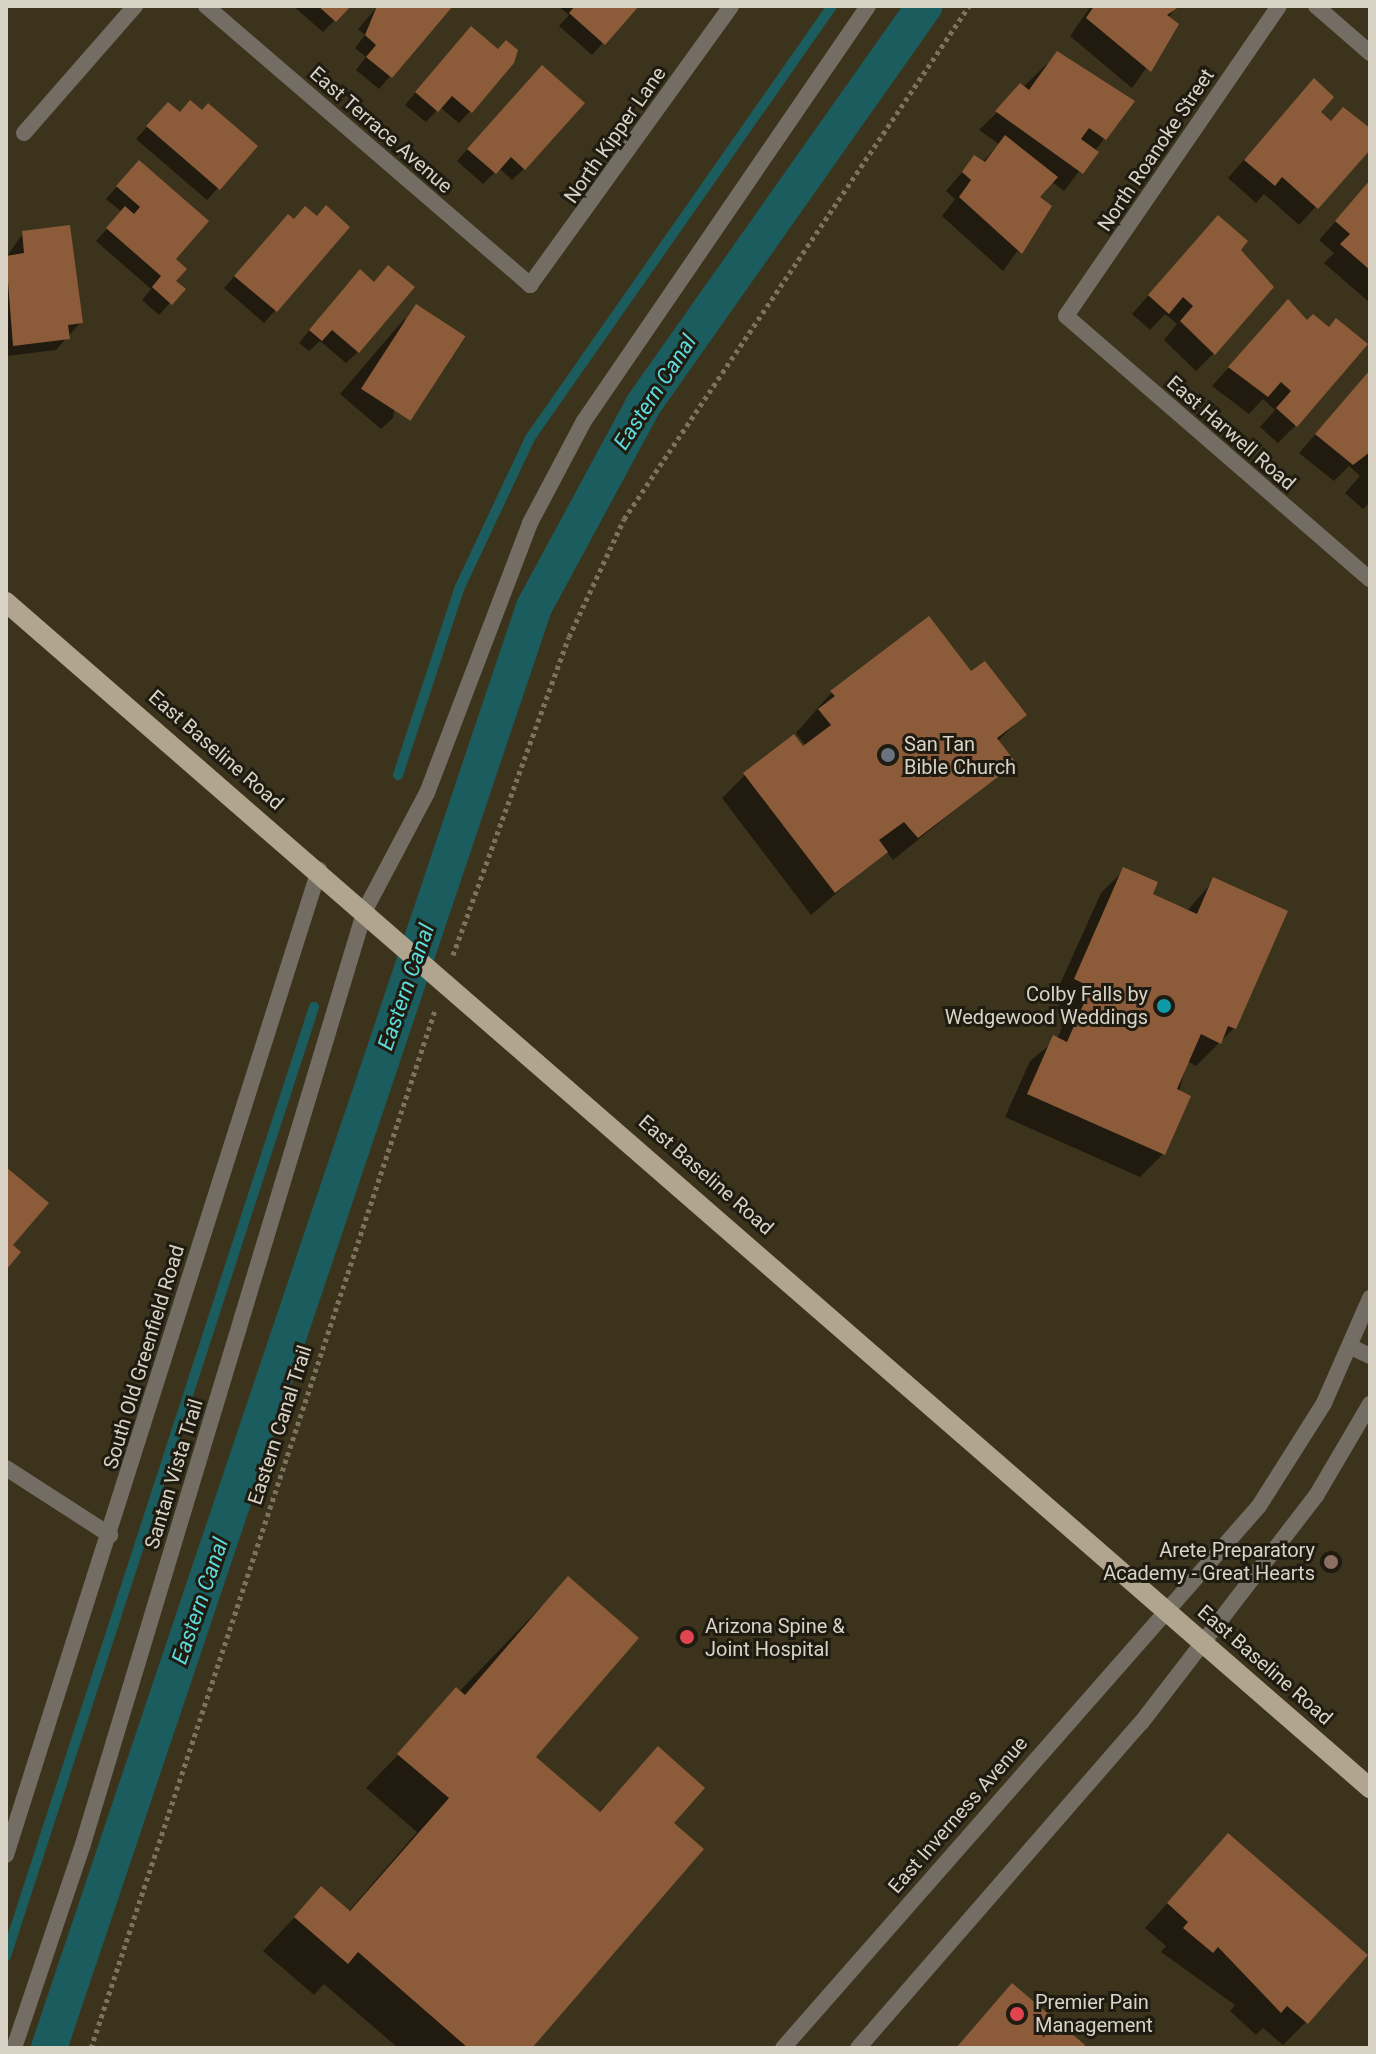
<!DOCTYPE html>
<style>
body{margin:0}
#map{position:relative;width:1376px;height:2054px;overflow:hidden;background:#3c331c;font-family:Roboto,sans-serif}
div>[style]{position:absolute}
.shadow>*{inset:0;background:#0007}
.stream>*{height:10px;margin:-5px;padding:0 5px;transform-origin:5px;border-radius:5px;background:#1b5d5e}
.canal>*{height:36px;margin:-18px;padding:0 18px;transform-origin:18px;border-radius:18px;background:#1b5d5e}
.building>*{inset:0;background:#8c5b39;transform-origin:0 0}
.path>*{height:5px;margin-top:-2.5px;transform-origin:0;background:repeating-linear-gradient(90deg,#7a735f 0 4px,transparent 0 8px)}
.lane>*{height:16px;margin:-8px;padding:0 8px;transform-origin:8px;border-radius:8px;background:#736d63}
.street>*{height:16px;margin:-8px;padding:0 8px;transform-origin:8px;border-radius:8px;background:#736d63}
.primary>*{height:20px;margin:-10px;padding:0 10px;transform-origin:10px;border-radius:10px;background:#b1a590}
.dots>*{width:22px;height:22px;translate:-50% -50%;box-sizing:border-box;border:4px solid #1f1b11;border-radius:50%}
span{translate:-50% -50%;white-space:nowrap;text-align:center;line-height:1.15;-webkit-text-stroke:6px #1f1b11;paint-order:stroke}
.street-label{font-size:20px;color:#d8d3c5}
.poi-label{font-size:20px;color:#d8d3c5}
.left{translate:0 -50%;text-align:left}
.right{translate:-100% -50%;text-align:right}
.water-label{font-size:22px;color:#5cdadc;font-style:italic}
.frame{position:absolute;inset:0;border:8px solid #d8d3c5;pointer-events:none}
</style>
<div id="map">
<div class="shadow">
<i style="clip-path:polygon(293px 6px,348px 6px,323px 32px)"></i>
<i style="clip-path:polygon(378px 6px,451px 6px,379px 89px,356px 70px,366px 57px,355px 48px,365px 35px,358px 29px)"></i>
<i style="clip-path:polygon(558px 6px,636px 6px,592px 55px,559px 26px,569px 15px)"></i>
<i style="clip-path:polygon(1091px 6px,1177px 6px,1168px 18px,1177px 24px,1132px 88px,1070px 36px)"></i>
<i style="clip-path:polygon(460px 40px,470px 111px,459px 123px,440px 107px,426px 122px,405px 105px)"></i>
<i style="clip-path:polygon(1057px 54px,1104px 139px,1064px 191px,1051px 181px,1037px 198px,1049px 207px,1003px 271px,942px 216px,955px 199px,946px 191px,975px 157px,982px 163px,999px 144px,979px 130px)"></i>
<i style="clip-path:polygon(530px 79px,524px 169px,512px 180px,499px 168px,483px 184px,457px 161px)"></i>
<i style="clip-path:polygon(1297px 99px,1330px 123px,1370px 130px,1370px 147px,1299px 225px,1264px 194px,1256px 203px,1228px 178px)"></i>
<i style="clip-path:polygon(179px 114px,255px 146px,207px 200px,136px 139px,157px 116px)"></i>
<i style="clip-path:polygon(128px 174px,174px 260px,170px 303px,159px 315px,142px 300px,151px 289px,96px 241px,122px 212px,106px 199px)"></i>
<i style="clip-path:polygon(1370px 183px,1370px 303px,1324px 263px,1334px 253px,1319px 240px)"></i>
<i style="clip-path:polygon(1218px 217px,1238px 250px,1214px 353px,1196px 371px,1164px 340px,1177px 324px,1165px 314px,1150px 330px,1132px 314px)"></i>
<i style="clip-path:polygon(316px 218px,348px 227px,264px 323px,224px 288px,277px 228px)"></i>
<i style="clip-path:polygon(23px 233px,81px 322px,56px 350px,6px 356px,6px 258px)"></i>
<i style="clip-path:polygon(348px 283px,358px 352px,346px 363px,320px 341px,309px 351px,299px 343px)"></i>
<i style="clip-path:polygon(1288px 302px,1296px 425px,1278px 443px,1260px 427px,1275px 410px,1263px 399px,1249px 414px,1212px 386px)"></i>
<i style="clip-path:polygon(405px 318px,393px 418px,381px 429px,340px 394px)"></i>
<i style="clip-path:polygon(1370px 372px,1370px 502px,1363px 509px,1345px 493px,1360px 476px,1349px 466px,1334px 481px,1299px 453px)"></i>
<i style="clip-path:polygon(971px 674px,1024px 715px,997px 742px,1013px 763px,893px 860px,886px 851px,811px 915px,722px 798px,745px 775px,806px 746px,796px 733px,832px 692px)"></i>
<i style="clip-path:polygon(1124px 870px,1150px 895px,1187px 911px,1214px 880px,1234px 1028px,1196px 1066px,1187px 1061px,1163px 1154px,1140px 1177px,1005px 1117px,1030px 1061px,1057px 1039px,1070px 1010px,1052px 1002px,1101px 893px)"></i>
<i style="clip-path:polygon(568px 1579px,534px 1757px,598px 1813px,658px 1749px,671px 1823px,529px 2048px,398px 2048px,324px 1984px,314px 1995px,263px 1951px,321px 1889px,348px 1912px,417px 1832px,366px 1788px)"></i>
<i style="clip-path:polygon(1228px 1836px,1306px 2022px,1283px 2045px,1263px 2028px,1256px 2035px,1230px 2011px,1235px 2005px,1161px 1952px,1166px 1946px,1145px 1928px)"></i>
</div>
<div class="stream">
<i style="left:398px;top:775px;width:196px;rotate:-71.8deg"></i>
<i style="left:459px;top:589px;width:167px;rotate:-64.8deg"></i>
<i style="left:530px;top:438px;width:527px;rotate:-55.04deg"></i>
<i style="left:6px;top:1956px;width:998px;rotate:-72.02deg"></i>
</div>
<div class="canal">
<i style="left:49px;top:2048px;width:1520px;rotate:-71.4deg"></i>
<i style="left:534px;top:607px;width:230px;rotate:-61.6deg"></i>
<i style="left:643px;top:405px;width:488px;rotate:-54.8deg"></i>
</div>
<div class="building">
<i style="clip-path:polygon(318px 6px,351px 6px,336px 22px)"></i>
<i style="clip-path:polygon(377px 6px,453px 6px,392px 78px,366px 57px,376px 45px,365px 35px)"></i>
<i style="clip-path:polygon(575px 6px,639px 6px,605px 45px,569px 13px)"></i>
<i style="clip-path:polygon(1094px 6px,1180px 6px,1167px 15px,1179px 24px,1151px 72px,1086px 18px)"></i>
<i style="clip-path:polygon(471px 26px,498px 49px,506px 40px,518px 50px,514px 63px,472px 113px,452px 96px,438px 112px,415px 92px)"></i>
<i style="clip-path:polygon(1057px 51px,1135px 101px,1106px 140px,1089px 128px,1081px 139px,1099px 152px,1083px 174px,995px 111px,1020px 83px,1029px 90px)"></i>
<i style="clip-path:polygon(542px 65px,585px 103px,525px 170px,511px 157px,496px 174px,467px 149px)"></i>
<i style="clip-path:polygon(1314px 78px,1334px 97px,1321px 112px,1331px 121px,1343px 107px,1370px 128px,1370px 150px,1318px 209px,1282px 177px,1275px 186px,1244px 160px)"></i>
<i style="clip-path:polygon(190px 100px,202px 110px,208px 103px,258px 146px,220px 190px,146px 126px,168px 102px,180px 112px)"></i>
<i style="clip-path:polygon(1005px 135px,1058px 177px,1040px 197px,1052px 206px,1022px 254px,959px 197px,971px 180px,962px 172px,974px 155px,985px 162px)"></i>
<i style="clip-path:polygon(139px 160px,209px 221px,176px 259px,187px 269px,176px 281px,186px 289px,172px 305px,152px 287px,161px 276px,106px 228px,125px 206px,134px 214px,140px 207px,116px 186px)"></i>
<i style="clip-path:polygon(1370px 180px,1370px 270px,1340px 244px,1350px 234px,1335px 221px)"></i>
<i style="clip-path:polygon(326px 205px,350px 227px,277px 312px,234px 276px,288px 214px,294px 219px,305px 206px,317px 216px)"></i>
<i style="clip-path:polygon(1218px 215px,1248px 241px,1241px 250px,1274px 287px,1215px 355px,1180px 321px,1193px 306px,1183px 297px,1169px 314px,1148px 295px)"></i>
<i style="clip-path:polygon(70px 225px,83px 323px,68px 325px,70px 339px,13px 346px,6px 256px,24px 253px,22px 231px)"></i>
<i style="clip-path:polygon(388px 265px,415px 287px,359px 353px,332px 330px,322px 341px,309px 330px,360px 269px,374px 282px)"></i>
<i style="clip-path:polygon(1288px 299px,1307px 320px,1313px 314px,1329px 327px,1336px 318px,1368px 344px,1297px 427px,1276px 408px,1291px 391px,1281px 382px,1268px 397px,1228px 367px)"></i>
<i style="left:416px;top:304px;width:59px;height:101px;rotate:33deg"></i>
<i style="clip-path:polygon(1370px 370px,1370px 452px,1353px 465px,1315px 434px)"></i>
<i style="clip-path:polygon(929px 616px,971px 671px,985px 661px,1027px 715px,997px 738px,1016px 763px,918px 838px,904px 822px,879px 840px,888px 852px,835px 893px,743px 773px,794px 734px,803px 746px,831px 725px,818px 709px,835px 696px,830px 691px)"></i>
<i style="clip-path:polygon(1123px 867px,1158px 882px,1153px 894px,1197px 914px,1213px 877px,1288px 911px,1236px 1029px,1228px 1026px,1221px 1044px,1201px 1034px,1177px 1089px,1191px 1096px,1165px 1155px,1027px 1094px,1053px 1035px,1067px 1042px,1091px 987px,1074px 979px)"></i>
<i style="clip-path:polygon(6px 1167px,49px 1203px,13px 1245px,21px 1252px,6px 1270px)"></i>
<i style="clip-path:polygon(568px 1576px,639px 1638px,536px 1757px,600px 1812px,658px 1746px,705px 1788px,674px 1823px,704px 1849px,532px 2048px,468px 2048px,358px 1952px,348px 1964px,294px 1917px,321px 1886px,350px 1911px,449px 1798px,397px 1754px,456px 1687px,465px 1695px)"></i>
<i style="clip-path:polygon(1228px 1833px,1368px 1955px,1308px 2024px,1287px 2006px,1281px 2013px,1218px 1947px,1213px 1953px,1183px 1928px,1188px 1922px,1167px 1903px)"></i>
<i style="clip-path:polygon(1012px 1983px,1085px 2045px,1082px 2048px,956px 2048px)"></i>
</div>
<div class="path">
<i style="left:453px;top:955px;width:338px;rotate:-70deg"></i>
<i style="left:569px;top:637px;width:130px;rotate:-65deg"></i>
<i style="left:624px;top:519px;width:618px;rotate:-56.08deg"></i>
<i style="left:91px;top:2048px;width:1094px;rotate:-71.66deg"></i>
</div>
<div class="lane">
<i style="left:1351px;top:1347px;width:21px;rotate:25deg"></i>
<i style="left:6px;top:1468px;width:124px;rotate:32.8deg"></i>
<i style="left:14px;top:2048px;width:215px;rotate:-71.3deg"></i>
<i style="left:83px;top:1844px;width:976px;rotate:-73.2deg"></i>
<i style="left:365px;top:910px;width:132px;rotate:-62.1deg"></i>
<i style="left:427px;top:793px;width:289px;rotate:-69.1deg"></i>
<i style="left:530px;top:523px;width:115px;rotate:-62.1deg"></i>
<i style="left:584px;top:421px;width:503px;rotate:-55.61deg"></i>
</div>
<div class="street">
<i style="left:206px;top:6px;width:428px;rotate:40.7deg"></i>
<i style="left:530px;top:285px;width:344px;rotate:-54.2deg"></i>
<i style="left:1279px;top:6px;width:376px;rotate:124.5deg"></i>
<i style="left:1066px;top:316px;width:402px;rotate:40.9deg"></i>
<i style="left:1316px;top:6px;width:72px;rotate:41deg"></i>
<i style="left:24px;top:133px;width:169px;rotate:-48.8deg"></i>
<i style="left:6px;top:1855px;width:1034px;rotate:-72.37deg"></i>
<i style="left:783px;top:2048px;width:721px;rotate:-48.71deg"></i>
<i style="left:1259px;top:1506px;width:122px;rotate:-57.7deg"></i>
<i style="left:1324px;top:1403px;width:115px;rotate:-66.3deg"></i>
<i style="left:858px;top:2048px;width:431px;rotate:-49deg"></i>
<i style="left:1141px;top:1723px;width:287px;rotate:-52.4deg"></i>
<i style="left:1316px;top:1496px;width:107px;rotate:-59.6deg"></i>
</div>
<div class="primary">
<i style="left:6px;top:602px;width:1808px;rotate:41.01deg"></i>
</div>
<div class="dots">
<i style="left:888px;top:755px;background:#6b7280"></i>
<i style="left:1164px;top:1006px;background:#0f9aa8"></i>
<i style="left:1331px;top:1562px;background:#8d6e63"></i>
<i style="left:687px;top:1637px;background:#e0444e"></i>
<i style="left:1017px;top:2014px;background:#e0444e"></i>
</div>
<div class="street-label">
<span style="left:381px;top:130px;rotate:41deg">East Terrace Avenue</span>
<span style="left:615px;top:135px;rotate:-55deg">North Kipper Lane</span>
<span style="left:1156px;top:150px;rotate:-56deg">North Roanoke Street</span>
<span style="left:1231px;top:433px;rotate:41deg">East Harwell Road</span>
<span style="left:216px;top:750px;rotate:41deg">East Baseline Road</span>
<span style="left:706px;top:1175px;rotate:41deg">East Baseline Road</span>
<span style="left:144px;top:1357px;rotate:-73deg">South Old Greenfield Road</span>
<span style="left:280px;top:1425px;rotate:-72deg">Eastern Canal Trail</span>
<span style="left:174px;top:1474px;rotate:-73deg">Santan Vista Trail</span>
<span style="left:1265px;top:1665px;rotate:41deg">East Baseline Road</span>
<span style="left:958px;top:1815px;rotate:-49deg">East Inverness Avenue</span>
</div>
<div class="poi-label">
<span class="left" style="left:904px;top:756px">San Tan<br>Bible Church</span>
<span class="right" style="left:1148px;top:1006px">Colby Falls by<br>Wedgewood Weddings</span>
<span class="right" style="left:1315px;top:1562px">Arete Preparatory<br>Academy - Great Hearts</span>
<span class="left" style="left:705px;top:1638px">Arizona Spine &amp;<br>Joint Hospital</span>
<span class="left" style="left:1035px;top:2014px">Premier Pain<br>Management</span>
</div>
<div class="water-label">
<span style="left:655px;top:392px;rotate:-57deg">Eastern Canal</span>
<span style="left:406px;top:987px;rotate:-71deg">Eastern Canal</span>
<span style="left:200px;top:1601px;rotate:-71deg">Eastern Canal</span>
</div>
<div class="frame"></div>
</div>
